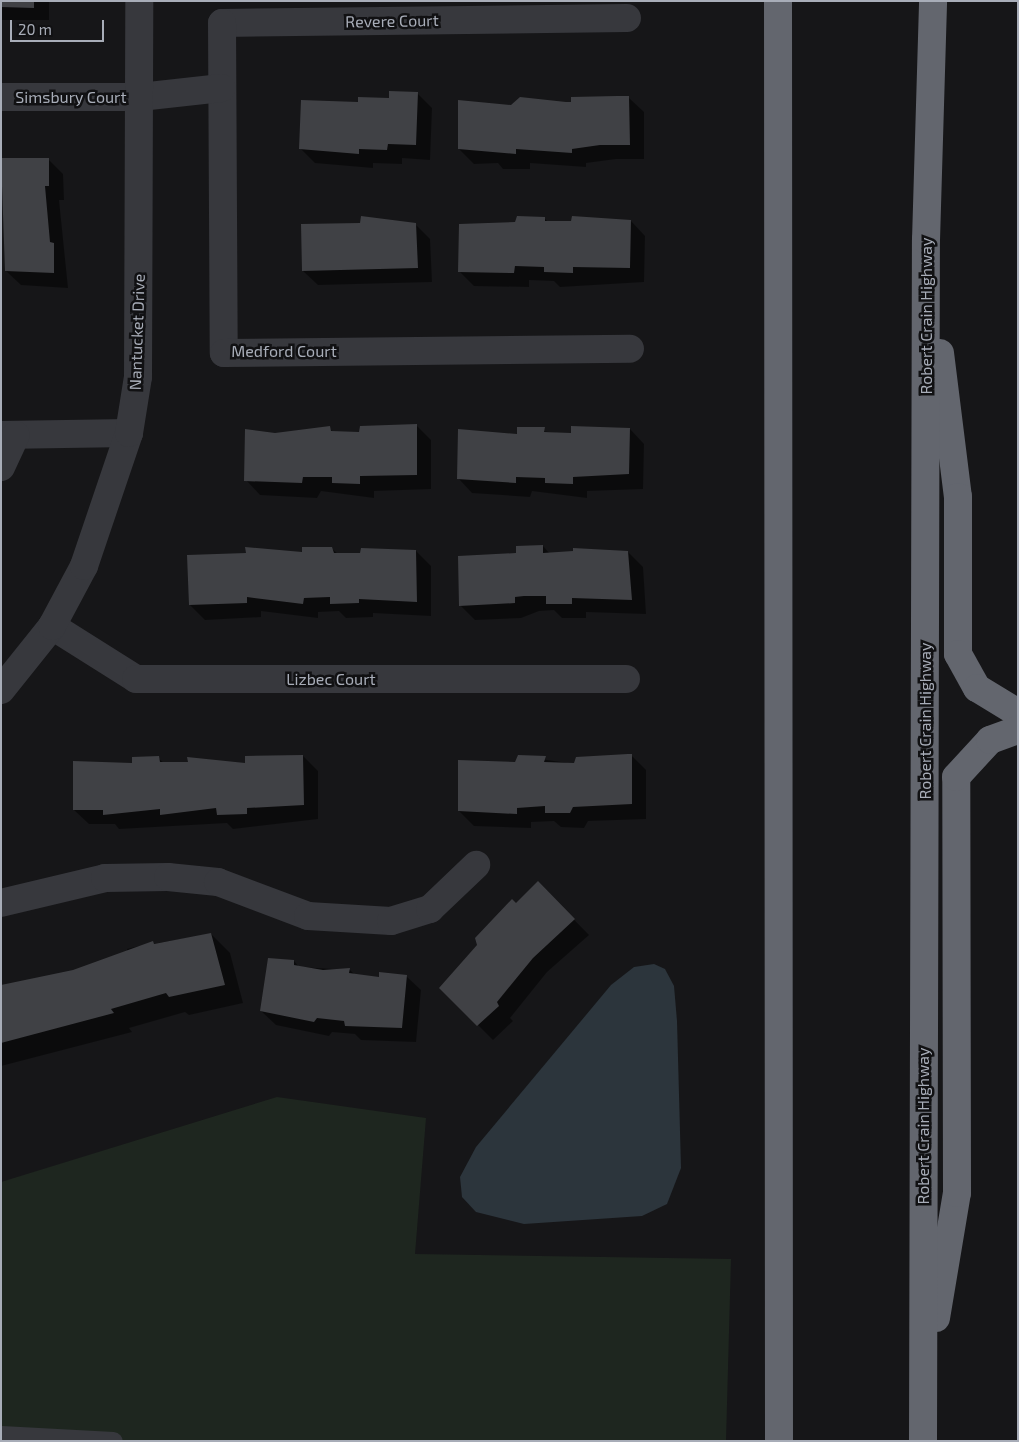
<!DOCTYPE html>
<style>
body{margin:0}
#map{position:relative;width:1019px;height:1442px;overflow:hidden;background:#161618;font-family:"Exo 2",sans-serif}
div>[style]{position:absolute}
.green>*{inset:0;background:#1e261f}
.water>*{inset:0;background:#2c353c}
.shadow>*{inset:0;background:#0007;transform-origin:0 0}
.building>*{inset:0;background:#404145}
.lane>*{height:19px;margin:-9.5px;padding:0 9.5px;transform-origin:9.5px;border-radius:9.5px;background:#37383d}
.street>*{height:28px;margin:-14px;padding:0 14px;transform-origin:14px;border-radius:14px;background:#37383d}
.highway>*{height:28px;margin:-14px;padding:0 14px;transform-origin:14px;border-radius:14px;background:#63666e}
span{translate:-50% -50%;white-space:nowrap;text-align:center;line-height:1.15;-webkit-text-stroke:5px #111113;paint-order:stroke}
.street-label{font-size:16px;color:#a8adb8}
.frame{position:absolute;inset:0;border:2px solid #a8adb8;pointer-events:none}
.scale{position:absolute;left:10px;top:20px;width:94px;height:22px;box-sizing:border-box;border:2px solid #a8adb8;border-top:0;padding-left:6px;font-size:15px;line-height:18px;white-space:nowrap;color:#a8adb8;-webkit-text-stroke:4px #111113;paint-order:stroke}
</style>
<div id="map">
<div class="green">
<i style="clip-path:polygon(277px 1097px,426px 1118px,415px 1254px,731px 1259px,726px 1441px,1px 1441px,1px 1182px)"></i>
</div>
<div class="water">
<i style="clip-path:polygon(654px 964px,665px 969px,674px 986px,677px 1021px,681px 1168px,667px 1204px,642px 1216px,524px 1224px,476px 1212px,462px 1197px,460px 1177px,476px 1147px,611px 985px,634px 967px)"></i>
</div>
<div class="shadow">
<i style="left:1px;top:1px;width:48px;height:19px"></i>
<i style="clip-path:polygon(417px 93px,432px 108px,430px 160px,402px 158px,402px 164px,373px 163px,373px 168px,315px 163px,300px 148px,390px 99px)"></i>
<i style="clip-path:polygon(629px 98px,644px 112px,644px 159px,616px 159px,586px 163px,586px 167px,530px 163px,530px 169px,503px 169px,498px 163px,474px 164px,459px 149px,512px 107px)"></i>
<i style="clip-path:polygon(1px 159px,48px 159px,63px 174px,64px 200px,59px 200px,68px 288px,21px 285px,6px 271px)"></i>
<i style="clip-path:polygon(544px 218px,548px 222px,631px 221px,645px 236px,644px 282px,560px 287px,554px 281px,529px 280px,529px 287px,474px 286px,459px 271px,516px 223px)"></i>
<i style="clip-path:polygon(415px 224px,430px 239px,432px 282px,318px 285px,303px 271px)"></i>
<i style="clip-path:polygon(416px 425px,431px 440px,431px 489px,374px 491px,374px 498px,321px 491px,317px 498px,260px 495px,246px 480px,329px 428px,334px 433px,360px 433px)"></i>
<i style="clip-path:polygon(518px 428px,572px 435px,630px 429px,644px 444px,643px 489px,587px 491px,587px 498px,532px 491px,530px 497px,472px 493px,458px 478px,518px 435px)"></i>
<i style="clip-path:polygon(543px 546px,550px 554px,628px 552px,643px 567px,646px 614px,586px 612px,586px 618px,562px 618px,554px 610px,539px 611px,521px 618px,475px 620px,460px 605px,518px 555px)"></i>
<i style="clip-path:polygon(331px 548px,338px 554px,416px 551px,431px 566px,431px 616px,373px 613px,373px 617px,346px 618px,339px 611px,318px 612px,318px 618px,261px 611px,261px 617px,205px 620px,190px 605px,303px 553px)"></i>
<i style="clip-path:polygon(631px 755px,646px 770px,646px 819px,588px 821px,584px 828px,561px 827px,554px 821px,531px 822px,531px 828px,474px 826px,459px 811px,516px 764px,519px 756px,575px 764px)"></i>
<i style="clip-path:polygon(303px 756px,318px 771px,318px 819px,233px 829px,227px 823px,119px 829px,115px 824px,89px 824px,74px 810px,133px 764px,158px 758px,164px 763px,246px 765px)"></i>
<i style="clip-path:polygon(538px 883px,589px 935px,547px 972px,510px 1018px,513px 1021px,493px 1040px,441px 988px)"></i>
<i style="clip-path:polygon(211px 934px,230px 953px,243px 1003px,189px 1015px,185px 1012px,129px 1028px,132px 1032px,1px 1066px,1px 989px,74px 971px,128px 953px,127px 949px,135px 947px)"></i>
<i style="clip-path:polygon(294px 961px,299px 967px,350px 970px,355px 975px,381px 979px,406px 976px,421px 990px,416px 1042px,361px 1040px,355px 1034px,332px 1032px,329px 1036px,276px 1025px,261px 1011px)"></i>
</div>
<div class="building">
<i style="clip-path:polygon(1px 1px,34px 1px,34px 8px,1px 7px)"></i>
<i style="clip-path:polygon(389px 91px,418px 92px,416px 145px,388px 144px,387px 150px,359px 149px,359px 154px,299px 149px,301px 100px,358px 102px,358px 97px,389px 98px)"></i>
<i style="clip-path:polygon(617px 96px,629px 96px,630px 145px,600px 145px,572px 149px,572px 153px,516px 149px,516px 154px,458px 149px,458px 100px,511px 105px,520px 97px,566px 102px,571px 102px,571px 97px)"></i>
<i style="clip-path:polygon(1px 158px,49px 158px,49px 186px,45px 186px,50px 242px,54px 243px,54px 273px,5px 271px)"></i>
<i style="clip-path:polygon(361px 216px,416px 223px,418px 268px,302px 271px,301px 224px,360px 223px)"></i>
<i style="clip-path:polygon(517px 216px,545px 217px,545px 221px,571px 221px,572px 216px,631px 220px,630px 268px,573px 267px,573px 273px,544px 272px,544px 267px,515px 266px,514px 273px,458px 272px,459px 224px,515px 222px)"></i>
<i style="clip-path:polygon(417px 424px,417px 475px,360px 476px,360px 484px,332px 483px,332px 477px,303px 477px,302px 483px,244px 481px,245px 429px,275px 433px,330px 426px,331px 431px,359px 432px,360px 426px)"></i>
<i style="clip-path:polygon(571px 426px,630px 428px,629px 474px,573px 477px,573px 484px,545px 483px,545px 478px,516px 477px,516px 483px,457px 479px,458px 429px,517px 434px,517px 427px,545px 427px,544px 432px,571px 433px)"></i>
<i style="clip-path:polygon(543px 545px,543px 553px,573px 551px,573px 548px,628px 551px,632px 600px,572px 598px,572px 604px,546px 604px,546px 596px,524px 596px,515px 597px,515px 603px,459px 606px,458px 556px,516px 553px,516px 546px)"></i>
<i style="clip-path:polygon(245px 547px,302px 552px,302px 547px,332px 547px,334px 553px,360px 553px,361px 548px,416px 550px,417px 602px,359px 599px,359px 603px,330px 604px,330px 597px,304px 598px,303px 604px,247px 597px,247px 603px,189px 605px,187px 555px,246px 553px)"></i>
<i style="clip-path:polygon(628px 754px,632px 754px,632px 804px,573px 807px,570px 813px,545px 813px,545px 806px,517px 808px,517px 814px,458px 811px,458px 760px,515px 762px,518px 755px,546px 756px,544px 762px,574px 763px,576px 757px)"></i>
<i style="clip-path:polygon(303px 755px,304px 805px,247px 808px,247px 814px,217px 815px,216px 808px,160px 815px,160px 809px,103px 815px,103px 810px,73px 810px,73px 761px,132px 763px,132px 757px,159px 756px,160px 762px,188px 762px,187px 757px,245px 763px,245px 756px)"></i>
<i style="clip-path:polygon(538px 881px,575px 919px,533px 958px,497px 1002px,499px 1006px,477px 1026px,439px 988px,477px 945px,475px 938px,512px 899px,516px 903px)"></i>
<i style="clip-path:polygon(211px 933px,225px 985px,169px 997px,166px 993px,111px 1009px,114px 1013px,1px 1043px,1px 985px,73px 970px,153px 941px,154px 944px)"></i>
<i style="clip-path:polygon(268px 958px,294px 960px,294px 965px,323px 970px,350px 968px,349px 973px,379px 977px,379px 972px,407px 975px,402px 1028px,345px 1026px,344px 1021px,317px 1018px,314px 1022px,260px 1011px)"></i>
</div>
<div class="lane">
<i style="left:1px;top:1435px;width:112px;rotate:3.1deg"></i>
</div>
<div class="street">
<i style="left:627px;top:18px;width:405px;rotate:179.3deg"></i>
<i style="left:222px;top:23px;width:330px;rotate:89.7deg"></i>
<i style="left:224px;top:353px;width:406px;rotate:-0.6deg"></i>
<i style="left:1px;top:97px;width:139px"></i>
<i style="left:140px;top:97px;width:82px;rotate:-6.3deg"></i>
<i style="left:1px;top:435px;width:128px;rotate:-0.9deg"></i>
<i style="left:1px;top:467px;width:35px;rotate:-65deg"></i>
<i style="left:52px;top:626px;width:99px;rotate:32.2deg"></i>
<i style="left:136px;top:679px;width:490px"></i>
<i style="left:1px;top:690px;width:82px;rotate:-51.4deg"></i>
<i style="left:52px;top:626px;width:68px;rotate:-61.9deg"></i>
<i style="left:84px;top:566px;width:140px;rotate:-71.3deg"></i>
<i style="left:129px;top:433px;width:57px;rotate:-80.9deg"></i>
<i style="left:138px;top:377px;width:376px;rotate:-89.8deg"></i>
<i style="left:1px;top:903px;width:107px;rotate:-13.5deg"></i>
<i style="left:105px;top:878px;width:63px;rotate:-0.9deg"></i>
<i style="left:168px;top:877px;width:50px;rotate:5.7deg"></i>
<i style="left:218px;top:882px;width:96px;rotate:20.7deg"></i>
<i style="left:308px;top:916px;width:83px;rotate:3.4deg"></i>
<i style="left:391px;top:921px;width:41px;rotate:-17.1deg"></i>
<i style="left:430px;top:909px;width:64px;rotate:-43.7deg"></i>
</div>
<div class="highway">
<i style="left:778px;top:1px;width:1440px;rotate:89.96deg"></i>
<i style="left:940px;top:353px;width:145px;rotate:82.9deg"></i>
<i style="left:958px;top:497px;width:157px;rotate:90deg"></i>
<i style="left:958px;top:654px;width:39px;rotate:61deg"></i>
<i style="left:977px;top:688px;width:48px;rotate:31.4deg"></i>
<i style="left:936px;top:1318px;width:127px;rotate:-80.5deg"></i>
<i style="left:957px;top:1193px;width:416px;rotate:-90.1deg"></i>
<i style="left:956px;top:777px;width:50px;rotate:-47.4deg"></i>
<i style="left:990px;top:740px;width:30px;rotate:-20deg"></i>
<i style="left:923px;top:1441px;width:1201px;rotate:-89.86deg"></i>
<i style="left:926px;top:240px;width:239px;rotate:-88.3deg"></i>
</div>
<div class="street-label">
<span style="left:392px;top:21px;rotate:-1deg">Revere Court</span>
<span style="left:71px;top:97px">Simsbury Court</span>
<span style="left:926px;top:316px;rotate:-90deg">Robert Crain Highway</span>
<span style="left:137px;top:332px;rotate:-88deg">Nantucket Drive</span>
<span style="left:284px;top:351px">Medford Court</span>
<span style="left:331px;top:679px">Lizbec Court</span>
<span style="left:925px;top:721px;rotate:-90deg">Robert Crain Highway</span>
<span style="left:923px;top:1126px;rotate:-90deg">Robert Crain Highway</span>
</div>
<div class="frame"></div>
<div class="scale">20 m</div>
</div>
